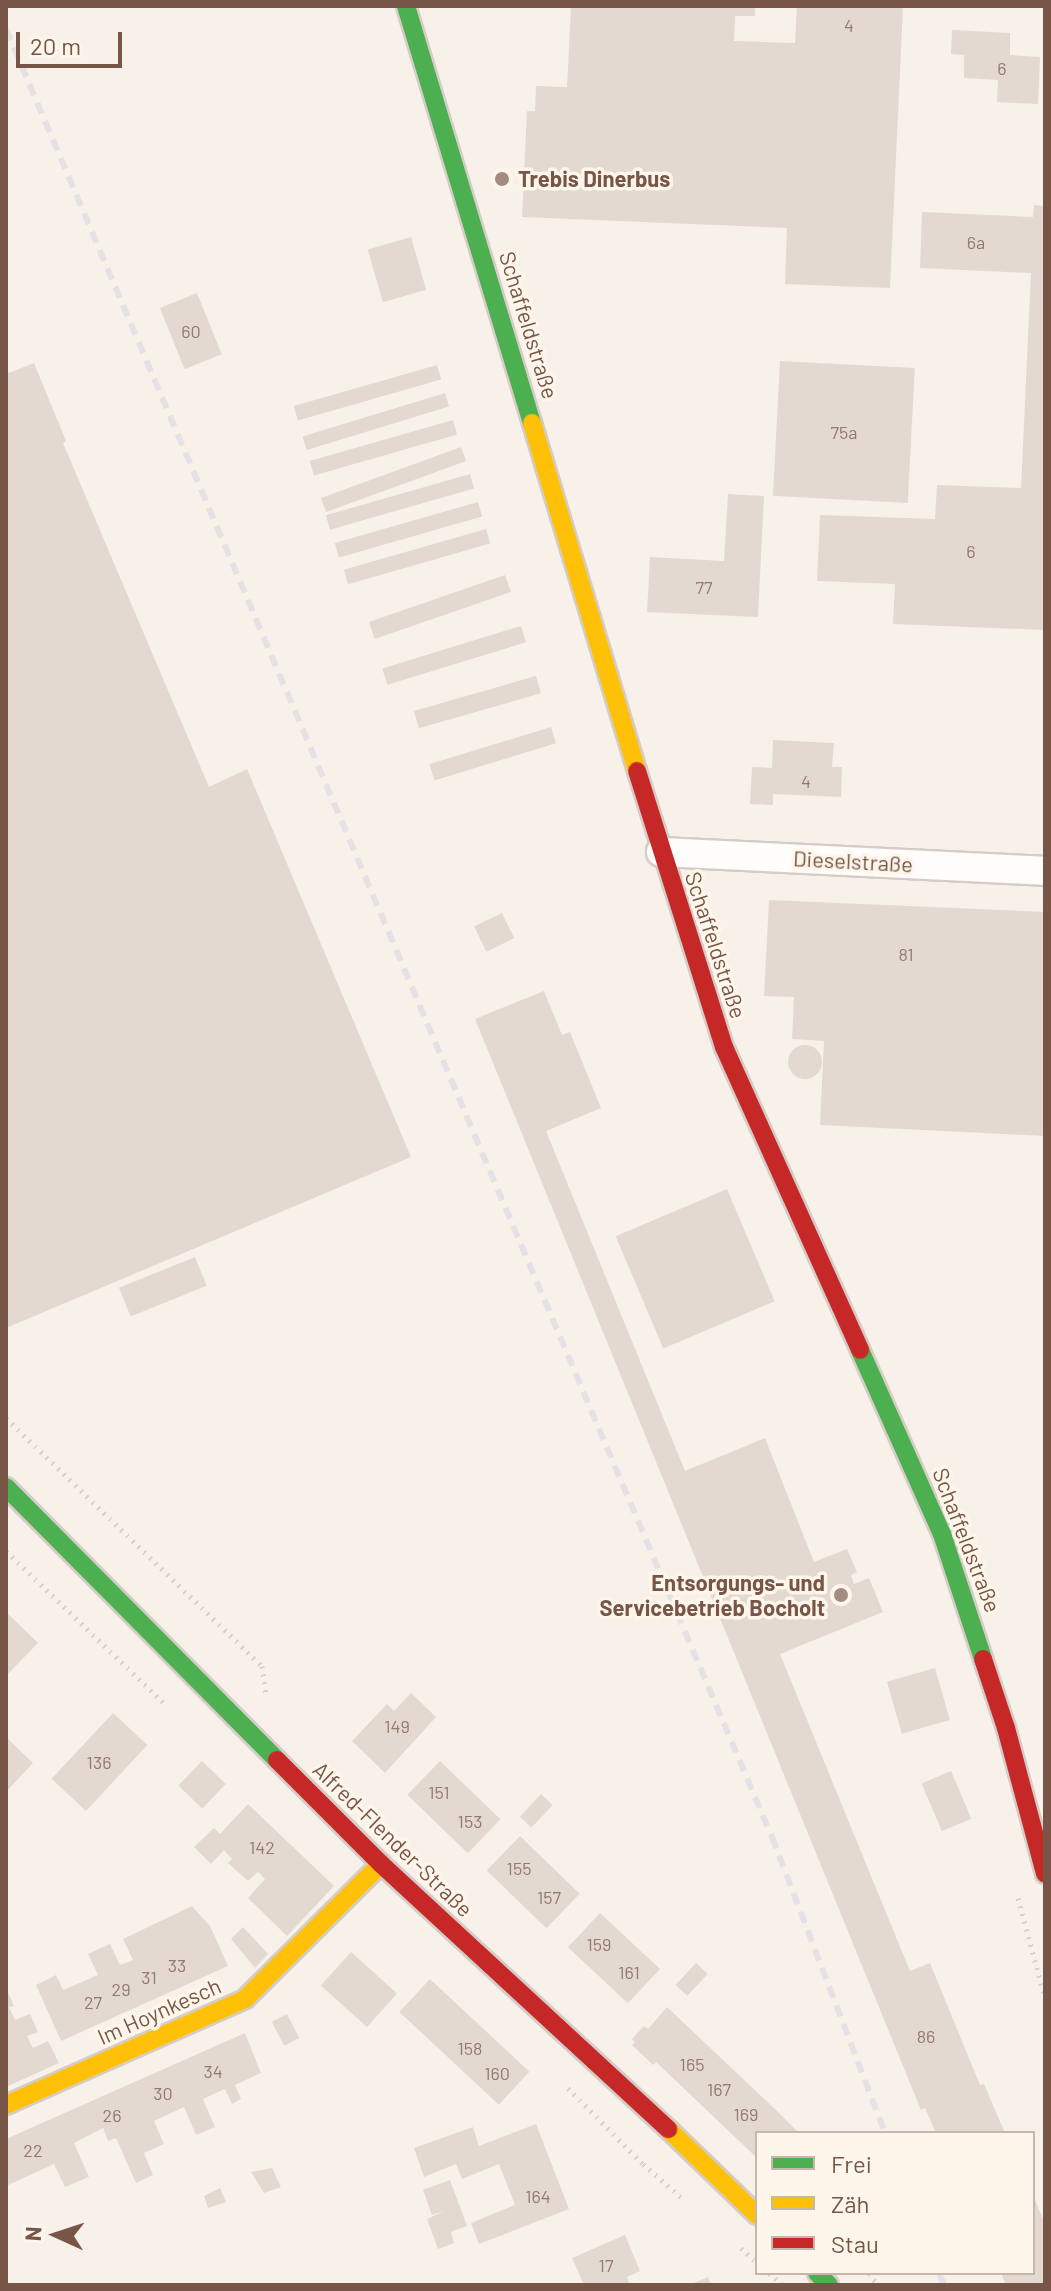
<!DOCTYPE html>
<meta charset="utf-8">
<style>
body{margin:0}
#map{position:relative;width:1051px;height:2291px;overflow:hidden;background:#f7f1ea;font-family:Barlow,sans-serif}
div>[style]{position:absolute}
.building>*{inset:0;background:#e4d9d1;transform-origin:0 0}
.round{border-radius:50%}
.path>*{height:5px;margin-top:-2.5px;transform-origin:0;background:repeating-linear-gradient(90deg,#dad1cd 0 2px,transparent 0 8px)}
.roads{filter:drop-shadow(2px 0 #d6ccc6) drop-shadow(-2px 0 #d6ccc6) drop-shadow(0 2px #d6ccc6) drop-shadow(0 -2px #d6ccc6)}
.street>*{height:28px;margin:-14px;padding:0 14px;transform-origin:14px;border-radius:14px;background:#fefdfc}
.fast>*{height:18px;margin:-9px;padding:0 9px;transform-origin:9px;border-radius:9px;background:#4caf50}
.slow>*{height:18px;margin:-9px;padding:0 9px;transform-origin:9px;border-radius:9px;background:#ffc107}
.jam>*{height:18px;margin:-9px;padding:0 9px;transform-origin:9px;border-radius:9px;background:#c62828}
.rail>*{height:6px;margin-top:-3px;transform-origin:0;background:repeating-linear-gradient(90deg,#e4e2e5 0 12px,transparent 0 20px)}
.dots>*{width:22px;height:22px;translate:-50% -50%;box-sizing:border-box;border:4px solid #fff6eb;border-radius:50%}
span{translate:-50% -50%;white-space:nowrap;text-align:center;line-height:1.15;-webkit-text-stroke:7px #fff6eb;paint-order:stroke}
.number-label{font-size:18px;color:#94796c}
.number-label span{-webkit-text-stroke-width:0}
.poi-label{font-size:22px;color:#775648;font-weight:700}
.left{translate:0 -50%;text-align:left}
.right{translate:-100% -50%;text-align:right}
.street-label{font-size:22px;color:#775648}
.frame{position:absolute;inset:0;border:8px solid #775648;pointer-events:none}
.legend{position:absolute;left:755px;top:2131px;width:280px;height:144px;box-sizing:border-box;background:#fff6eb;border:2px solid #c9b6aa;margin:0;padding:10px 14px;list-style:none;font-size:24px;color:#775648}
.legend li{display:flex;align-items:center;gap:16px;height:40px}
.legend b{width:40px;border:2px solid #c9b6aa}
.north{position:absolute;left:16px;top:2195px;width:80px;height:80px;-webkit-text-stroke:6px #fff6eb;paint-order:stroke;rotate:273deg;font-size:22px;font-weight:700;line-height:32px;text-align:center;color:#775648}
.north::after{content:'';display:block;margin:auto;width:28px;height:36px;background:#775648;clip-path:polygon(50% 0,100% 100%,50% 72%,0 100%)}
.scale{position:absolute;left:16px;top:32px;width:106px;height:36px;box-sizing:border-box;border:4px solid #775648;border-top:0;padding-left:10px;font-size:24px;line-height:28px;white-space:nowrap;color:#775648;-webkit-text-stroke:6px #fff6eb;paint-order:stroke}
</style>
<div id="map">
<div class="building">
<i style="clip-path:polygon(571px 6px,755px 6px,755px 16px,735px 16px,734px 41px,795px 43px,797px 6px,903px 6px,890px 288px,785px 284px,787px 228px,522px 217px,527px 111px,535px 111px,536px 86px,567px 87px)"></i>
<i style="clip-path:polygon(952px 30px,1010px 33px,1010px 55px,1040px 57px,1038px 104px,997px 102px,998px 80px,964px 78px,964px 55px,951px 54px)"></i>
<i style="clip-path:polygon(1034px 205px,1045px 206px,1045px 630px,893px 624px,895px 584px,817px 581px,820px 515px,935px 519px,937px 485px,1021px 488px,1031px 273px,920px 268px,922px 212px,1033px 217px)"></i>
<i style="left:411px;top:237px;width:55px;height:45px;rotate:74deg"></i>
<i style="left:197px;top:293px;width:66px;height:40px;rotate:68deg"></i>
<i style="left:780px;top:361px;width:135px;height:135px;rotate:3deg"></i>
<i style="clip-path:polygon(34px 363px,66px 441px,63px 443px,209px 787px,247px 769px,411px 1157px,6px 1328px,6px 374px)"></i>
<i style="left:437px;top:365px;width:15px;height:149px;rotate:74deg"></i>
<i style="left:445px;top:393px;width:14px;height:149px;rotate:73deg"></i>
<i style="left:453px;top:420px;width:15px;height:149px;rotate:74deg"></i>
<i style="left:461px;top:447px;width:15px;height:149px;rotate:70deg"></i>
<i style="left:470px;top:474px;width:15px;height:150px;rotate:74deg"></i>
<i style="clip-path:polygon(728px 494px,764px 496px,758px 617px,647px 612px,650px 557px,724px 561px)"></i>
<i style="left:478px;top:502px;width:15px;height:149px;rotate:74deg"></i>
<i style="left:486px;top:529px;width:15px;height:148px;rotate:74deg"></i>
<i style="left:505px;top:575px;width:18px;height:144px;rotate:71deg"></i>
<i style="left:521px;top:626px;width:17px;height:145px;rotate:73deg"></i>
<i style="left:536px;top:676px;width:18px;height:127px;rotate:74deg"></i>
<i style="left:551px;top:727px;width:17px;height:127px;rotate:73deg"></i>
<i style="clip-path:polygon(773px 740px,834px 743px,832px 767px,842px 767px,841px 797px,773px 794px,773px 805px,750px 804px,752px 767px,772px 768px)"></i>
<i style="clip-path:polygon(769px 900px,1045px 912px,1045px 1136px,820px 1125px,824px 1041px,792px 1039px,794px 997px,764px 996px)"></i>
<i style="left:502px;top:913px;width:28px;height:31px;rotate:64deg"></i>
<i style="clip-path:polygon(544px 991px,562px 1035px,570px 1032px,601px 1108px,546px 1131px,685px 1471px,765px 1438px,814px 1562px,847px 1549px,857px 1572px,851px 1575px,854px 1584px,869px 1578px,883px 1612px,780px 1654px,910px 1971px,930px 1963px,980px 2085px,984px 2084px,1005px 2133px,936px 2133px,925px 2108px,921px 2110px,475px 1019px)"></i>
<i class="round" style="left:788px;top:1045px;width:34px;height:34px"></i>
<i style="left:727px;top:1189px;width:122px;height:121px;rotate:67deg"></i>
<i style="left:195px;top:1257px;width:31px;height:82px;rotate:68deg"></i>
<i style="clip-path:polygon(6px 1612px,38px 1643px,6px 1676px)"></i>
<i style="left:935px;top:1668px;width:54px;height:50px;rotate:74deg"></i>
<i style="clip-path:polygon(411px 1693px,436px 1717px,385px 1773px,352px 1741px,387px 1704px,394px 1711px)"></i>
<i style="left:113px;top:1713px;width:47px;height:90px;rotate:43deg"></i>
<i style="clip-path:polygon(6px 1737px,33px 1763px,6px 1792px)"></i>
<i style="left:202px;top:1761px;width:33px;height:34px;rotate:44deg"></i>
<i style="left:440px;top:1761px;width:84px;height:47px;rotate:44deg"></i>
<i style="left:951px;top:1771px;width:52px;height:32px;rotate:67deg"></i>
<i style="left:541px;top:1794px;width:16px;height:31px;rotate:43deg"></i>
<i style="clip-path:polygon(248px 1804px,334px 1886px,287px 1936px,248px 1898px,265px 1879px,258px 1872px,248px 1881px,228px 1863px,232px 1859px,224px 1850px,211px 1864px,194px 1847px,214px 1828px,220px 1834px)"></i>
<i style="left:520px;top:1836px;width:83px;height:48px;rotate:44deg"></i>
<i style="clip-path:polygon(192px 1906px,210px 1926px,228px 1966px,61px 2041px,36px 1985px,56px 1975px,63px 1990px,98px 1975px,88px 1954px,110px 1944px,120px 1965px,133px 1960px,123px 1939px)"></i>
<i style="left:600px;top:1913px;width:82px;height:47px;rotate:43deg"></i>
<i style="clip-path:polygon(243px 1927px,268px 1954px,255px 1968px,231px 1939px)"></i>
<i style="left:351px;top:1952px;width:62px;height:45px;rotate:42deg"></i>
<i style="left:696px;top:1963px;width:16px;height:30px;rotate:43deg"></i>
<i style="left:430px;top:1979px;width:136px;height:45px;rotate:43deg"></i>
<i style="clip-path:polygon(6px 1988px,14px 2006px,9px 2007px,15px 2020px,30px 2014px,38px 2032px,27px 2036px,33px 2048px,48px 2041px,59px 2063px,6px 2087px)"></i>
<i style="clip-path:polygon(667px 2007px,776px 2110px,799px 2133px,757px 2133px,757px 2158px,656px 2062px,653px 2065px,632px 2045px,635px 2042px,632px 2039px,644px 2026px,648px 2029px)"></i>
<i style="left:287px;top:2014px;width:27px;height:17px;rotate:63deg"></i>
<i style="clip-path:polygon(245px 2033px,261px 2073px,235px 2085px,241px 2099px,232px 2104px,225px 2089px,203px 2099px,215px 2127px,196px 2135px,184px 2107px,154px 2121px,164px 2144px,144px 2153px,153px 2175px,136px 2183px,116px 2138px,108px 2141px,103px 2128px,74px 2143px,89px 2177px,65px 2187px,54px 2164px,6px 2186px,6px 2139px)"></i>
<i style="clip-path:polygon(536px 2124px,569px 2209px,479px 2244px,471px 2223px,515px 2205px,499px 2164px,462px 2179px,456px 2164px,424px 2177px,414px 2148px,473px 2127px,479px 2146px)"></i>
<i style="clip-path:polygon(272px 2168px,281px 2187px,264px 2193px,251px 2172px)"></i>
<i style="clip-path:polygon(450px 2180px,467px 2226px,451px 2232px,454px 2243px,438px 2249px,427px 2219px,444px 2211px,432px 2215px,423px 2190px)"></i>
<i style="clip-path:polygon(220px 2188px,226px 2202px,208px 2208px,204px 2196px)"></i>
<i style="clip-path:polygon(1033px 2195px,1045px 2224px,1045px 2285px,1006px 2285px,1001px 2273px,1033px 2273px)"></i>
<i style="clip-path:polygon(625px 2235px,640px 2271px,627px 2277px,630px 2285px,584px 2285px,572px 2258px)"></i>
<i style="clip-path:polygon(708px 2277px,711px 2285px,689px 2285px)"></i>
</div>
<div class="path">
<i style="left:6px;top:1418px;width:356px;rotate:44.1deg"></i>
<i style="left:262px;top:1666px;width:30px;rotate:82deg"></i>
<i style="left:6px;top:1551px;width:219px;rotate:43.9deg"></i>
<i style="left:1018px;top:1898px;width:104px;rotate:74.9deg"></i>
<i style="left:568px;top:2088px;width:107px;rotate:45.4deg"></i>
<i style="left:643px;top:2164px;width:52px;rotate:41.1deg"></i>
<i style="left:741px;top:2248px;width:22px;rotate:43deg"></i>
<i style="left:769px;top:2273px;width:18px;rotate:41deg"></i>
<i style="left:869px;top:2273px;width:15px;rotate:53deg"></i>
</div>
<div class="roads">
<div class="street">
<i style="left:661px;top:852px;width:384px;rotate:2.8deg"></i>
</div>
<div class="fast">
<i style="left:406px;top:6px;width:436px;rotate:73.2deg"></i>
<i style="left:860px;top:1350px;width:201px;rotate:66deg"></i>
<i style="left:942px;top:1534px;width:132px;rotate:71.8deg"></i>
<i style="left:6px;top:1487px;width:385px;rotate:45.2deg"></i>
<i style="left:817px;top:2273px;width:17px;rotate:45deg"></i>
</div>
<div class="slow">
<i style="left:532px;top:423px;width:363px;rotate:73.2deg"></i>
<i style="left:6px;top:2105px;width:261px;rotate:-23.9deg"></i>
<i style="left:245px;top:1999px;width:192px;rotate:-44.8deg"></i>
<i style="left:668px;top:2129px;width:124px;rotate:44deg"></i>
</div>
<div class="jam">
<i style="left:637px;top:771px;width:289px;rotate:72.5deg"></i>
<i style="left:724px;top:1047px;width:332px;rotate:65.8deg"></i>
<i style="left:983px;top:1659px;width:73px;rotate:71.6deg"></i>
<i style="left:1006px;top:1728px;width:151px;rotate:75deg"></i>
<i style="left:277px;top:1760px;width:147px;rotate:45deg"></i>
<i style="left:381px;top:1864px;width:391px;rotate:42.7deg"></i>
</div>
</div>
<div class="rail">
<i style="left:6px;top:29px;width:1964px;rotate:67.04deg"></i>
<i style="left:772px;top:1837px;width:317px;rotate:69.1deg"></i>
<i style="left:939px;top:2273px;width:13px;rotate:67deg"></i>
</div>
<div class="dots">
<i style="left:502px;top:179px;background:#a48c81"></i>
<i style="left:841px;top:1595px;background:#a48c81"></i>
</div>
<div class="number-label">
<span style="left:849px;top:25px">4</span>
<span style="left:1002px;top:68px">6</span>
<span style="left:976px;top:242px">6a</span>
<span style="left:191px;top:331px">60</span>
<span style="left:844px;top:432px">75a</span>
<span style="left:971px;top:551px">6</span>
<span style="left:704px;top:587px">77</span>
<span style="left:806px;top:781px">4</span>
<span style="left:906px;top:954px">81</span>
<span style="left:397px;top:1726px">149</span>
<span style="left:99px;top:1762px">136</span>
<span style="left:439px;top:1792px">151</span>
<span style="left:470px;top:1821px">153</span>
<span style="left:262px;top:1847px">142</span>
<span style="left:519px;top:1868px">155</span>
<span style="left:549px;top:1897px">157</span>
<span style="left:599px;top:1944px">159</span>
<span style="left:177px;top:1965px">33</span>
<span style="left:629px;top:1972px">161</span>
<span style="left:149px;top:1977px">31</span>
<span style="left:121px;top:1989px">29</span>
<span style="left:93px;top:2002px">27</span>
<span style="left:926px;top:2036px">86</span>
<span style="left:470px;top:2048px">158</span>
<span style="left:692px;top:2064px">165</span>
<span style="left:213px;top:2071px">34</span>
<span style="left:497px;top:2073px">160</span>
<span style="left:719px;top:2089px">167</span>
<span style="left:163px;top:2093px">30</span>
<span style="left:746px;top:2114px">169</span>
<span style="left:112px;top:2115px">26</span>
<span style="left:33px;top:2150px">22</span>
<span style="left:538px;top:2196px">164</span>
<span style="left:606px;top:2265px">17</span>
</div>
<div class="poi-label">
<span class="left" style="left:518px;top:179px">Trebis Dinerbus</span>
<span class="right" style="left:825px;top:1595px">Entsorgungs- und<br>Servicebetrieb Bocholt</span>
</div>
<div class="street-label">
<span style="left:529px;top:325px;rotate:73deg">Schaffeldstraße</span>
<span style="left:853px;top:861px;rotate:3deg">Dieselstraße</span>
<span style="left:716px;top:945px;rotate:72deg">Schaffeldstraße</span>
<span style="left:967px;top:1540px;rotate:69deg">Schaffeldstraße</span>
<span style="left:393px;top:1839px;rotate:44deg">Alfred-Flender-Straße</span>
<span style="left:159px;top:2011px;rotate:-24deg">Im Hoynkesch</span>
</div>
<div class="frame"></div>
<ul class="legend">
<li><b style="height:10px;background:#4caf50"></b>Frei</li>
<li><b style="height:10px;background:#ffc107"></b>Zäh</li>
<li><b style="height:10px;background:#c62828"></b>Stau</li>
</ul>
<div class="north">N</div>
<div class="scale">20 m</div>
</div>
